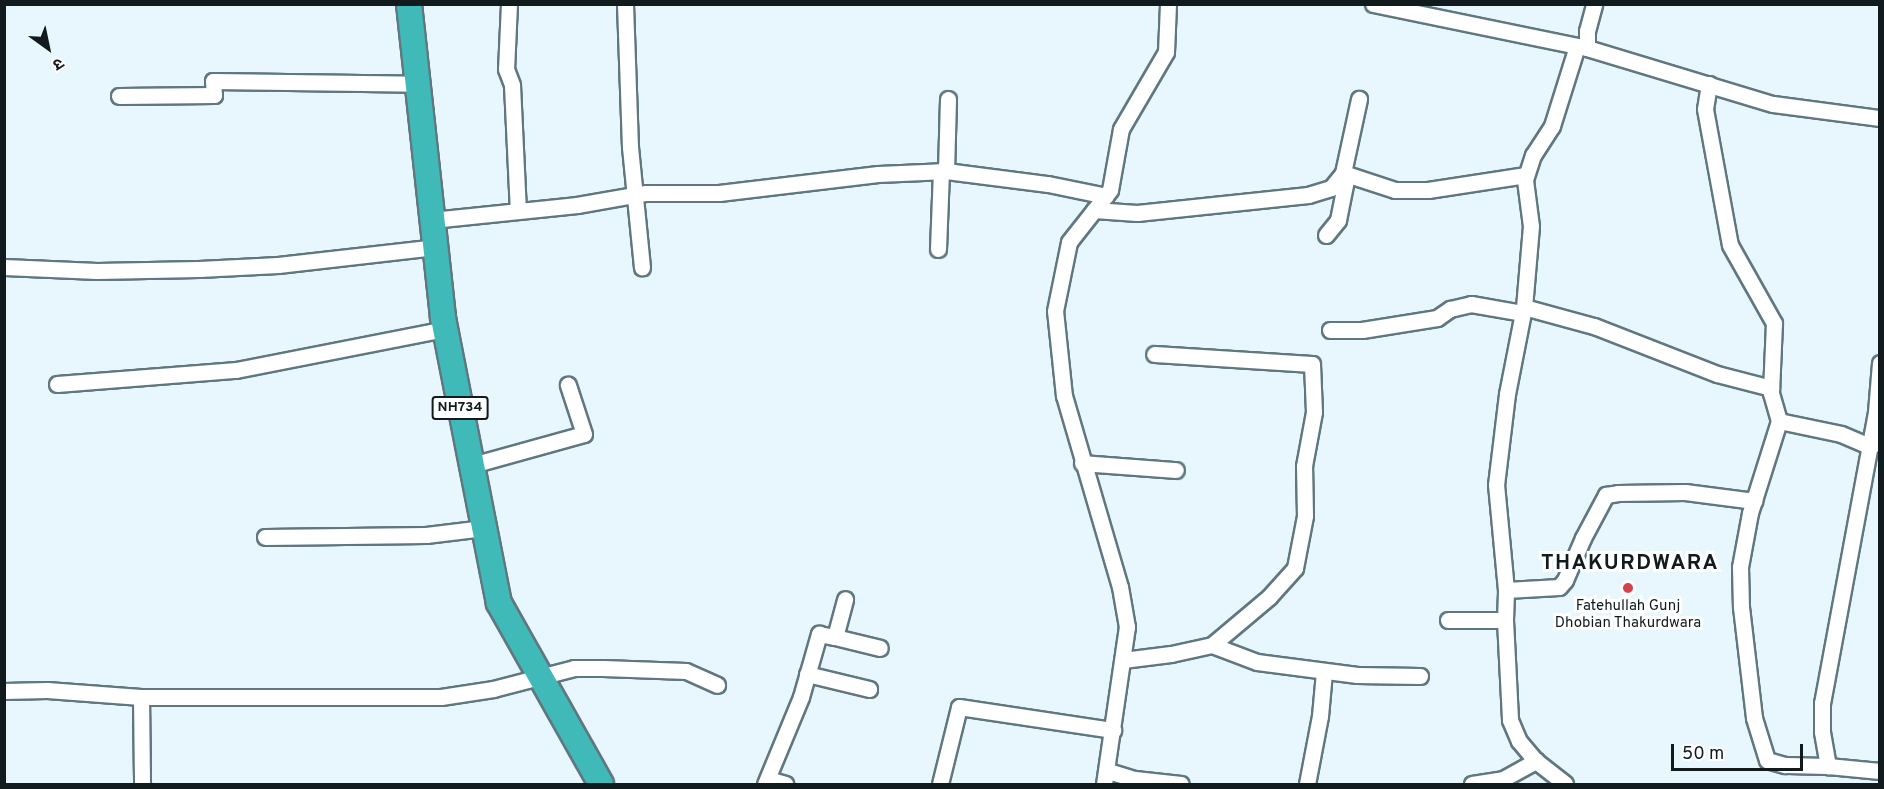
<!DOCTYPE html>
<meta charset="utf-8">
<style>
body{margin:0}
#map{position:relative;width:1884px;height:789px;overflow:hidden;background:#e8f7fe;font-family:Overpass,"Noto Sans Devanagari",sans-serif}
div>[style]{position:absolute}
.roads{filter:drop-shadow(2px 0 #607780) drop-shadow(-2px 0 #607780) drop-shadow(0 2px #607780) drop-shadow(0 -2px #607780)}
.minor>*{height:15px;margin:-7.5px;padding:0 7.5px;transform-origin:7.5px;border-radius:7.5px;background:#fff}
.trunk>*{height:24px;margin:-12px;padding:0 12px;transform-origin:12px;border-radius:12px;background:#3fbab8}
.dots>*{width:16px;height:16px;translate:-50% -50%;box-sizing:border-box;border:3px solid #fff;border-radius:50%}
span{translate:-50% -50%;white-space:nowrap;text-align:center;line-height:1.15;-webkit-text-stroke:6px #fff;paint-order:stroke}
.shield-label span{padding:2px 4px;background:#fff;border:2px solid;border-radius:4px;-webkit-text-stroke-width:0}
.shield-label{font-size:14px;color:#111b1e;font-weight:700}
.poi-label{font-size:15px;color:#111b1e}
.district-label{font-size:21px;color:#111b1e;font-weight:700;letter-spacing:1.5px}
.frame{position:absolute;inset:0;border:6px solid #111b1e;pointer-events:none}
.north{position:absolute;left:18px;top:18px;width:60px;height:60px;-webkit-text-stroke:4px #fff;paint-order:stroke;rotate:147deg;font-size:16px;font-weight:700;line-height:24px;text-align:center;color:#111b1e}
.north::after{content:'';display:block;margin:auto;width:21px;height:27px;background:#111b1e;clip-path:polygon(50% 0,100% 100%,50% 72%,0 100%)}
.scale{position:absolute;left:1671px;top:744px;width:132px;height:27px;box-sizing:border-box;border:3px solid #111b1e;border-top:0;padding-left:8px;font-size:18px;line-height:21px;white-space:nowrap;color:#111b1e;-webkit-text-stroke:4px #fff;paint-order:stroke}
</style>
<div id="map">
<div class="roads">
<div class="minor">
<i style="left:509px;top:4px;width:65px;rotate:92.6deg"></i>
<i style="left:506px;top:69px;width:17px;rotate:69deg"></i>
<i style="left:512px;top:85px;width:125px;rotate:87.3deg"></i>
<i style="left:625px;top:4px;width:143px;rotate:88deg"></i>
<i style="left:630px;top:147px;width:121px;rotate:84.3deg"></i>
<i style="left:1373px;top:4px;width:218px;rotate:11.6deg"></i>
<i style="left:1587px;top:48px;width:194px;rotate:16.8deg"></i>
<i style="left:1773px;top:104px;width:108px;rotate:7.5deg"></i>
<i style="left:1577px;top:46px;width:84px;rotate:107.4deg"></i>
<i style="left:1552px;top:126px;width:35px;rotate:123deg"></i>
<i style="left:1533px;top:155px;width:26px;rotate:108deg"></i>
<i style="left:1525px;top:180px;width:46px;rotate:82.6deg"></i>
<i style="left:1531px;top:226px;width:81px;rotate:94.9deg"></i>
<i style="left:1524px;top:307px;width:73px;rotate:15.2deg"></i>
<i style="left:1594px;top:326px;width:132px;rotate:21.3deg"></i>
<i style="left:1717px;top:374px;width:56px;rotate:14.5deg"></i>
<i style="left:1587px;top:48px;width:17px;rotate:-90deg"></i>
<i style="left:1587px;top:31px;width:28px;rotate:-75deg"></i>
<i style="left:1709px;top:84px;width:25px;rotate:99deg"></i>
<i style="left:1705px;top:109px;width:138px;rotate:79.6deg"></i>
<i style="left:1730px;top:245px;width:90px;rotate:60.6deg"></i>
<i style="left:1774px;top:323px;width:70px;rotate:92.5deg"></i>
<i style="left:1771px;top:393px;width:29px;rotate:74deg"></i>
<i style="left:1779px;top:421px;width:96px;rotate:107.5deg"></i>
<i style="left:1750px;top:513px;width:55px;rotate:100.5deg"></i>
<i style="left:1740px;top:567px;width:40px;rotate:88.6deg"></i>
<i style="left:1741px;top:607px;width:112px;rotate:83.3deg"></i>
<i style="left:1754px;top:718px;width:44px;rotate:72.8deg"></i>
<i style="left:1767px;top:760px;width:19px;rotate:16deg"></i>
<i style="left:1785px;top:765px;width:43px;rotate:1.3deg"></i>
<i style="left:119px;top:96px;width:95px;rotate:-0.6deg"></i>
<i style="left:214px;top:95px;width:14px;rotate:-94deg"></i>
<i style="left:213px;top:81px;width:205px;rotate:0.8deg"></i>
<i style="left:946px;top:171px;width:72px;rotate:-88.4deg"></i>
<i style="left:1343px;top:173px;width:55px;rotate:18.1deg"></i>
<i style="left:1395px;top:190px;width:33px"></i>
<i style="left:1428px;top:190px;width:99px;rotate:-8.7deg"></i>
<i style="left:1094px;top:210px;width:43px;rotate:4deg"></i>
<i style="left:1137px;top:213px;width:172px;rotate:-6deg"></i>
<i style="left:1308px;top:195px;width:24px;rotate:-17deg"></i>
<i style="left:1331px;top:188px;width:19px;rotate:-51deg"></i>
<i style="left:1343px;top:173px;width:76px;rotate:-77.8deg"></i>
<i style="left:432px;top:220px;width:146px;rotate:-5.9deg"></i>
<i style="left:577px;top:205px;width:70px;rotate:-9.9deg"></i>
<i style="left:646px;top:193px;width:73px"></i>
<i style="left:719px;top:193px;width:160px;rotate:-6.8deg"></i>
<i style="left:878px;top:174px;width:68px;rotate:-2.5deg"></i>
<i style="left:946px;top:171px;width:103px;rotate:7.3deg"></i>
<i style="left:1048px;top:184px;width:59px;rotate:11.7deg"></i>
<i style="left:1326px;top:235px;width:19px;rotate:-51deg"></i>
<i style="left:1338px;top:220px;width:46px;rotate:-78.7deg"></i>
<i style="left:938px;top:249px;width:78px;rotate:-87.8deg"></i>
<i style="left:4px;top:267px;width:93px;rotate:2.5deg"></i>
<i style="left:97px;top:271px;width:102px;rotate:-1.1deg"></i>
<i style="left:199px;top:269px;width:79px;rotate:-2.9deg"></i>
<i style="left:278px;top:265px;width:158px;rotate:-6.5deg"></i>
<i style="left:1330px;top:330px;width:32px"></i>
<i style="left:1362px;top:330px;width:76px;rotate:-9.1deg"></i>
<i style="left:1437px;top:318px;width:16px;rotate:-35deg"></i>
<i style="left:1450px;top:309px;width:22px;rotate:-13deg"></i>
<i style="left:1471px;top:304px;width:53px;rotate:9.8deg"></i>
<i style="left:1880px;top:363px;width:49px;rotate:94.7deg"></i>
<i style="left:1876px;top:412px;width:296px;rotate:100.5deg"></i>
<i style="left:1822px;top:703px;width:29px;rotate:90deg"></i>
<i style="left:1822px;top:732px;width:35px;rotate:80deg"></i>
<i style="left:1828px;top:766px;width:52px;rotate:5.5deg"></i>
<i style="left:57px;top:384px;width:180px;rotate:-4.5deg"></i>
<i style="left:236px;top:370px;width:213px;rotate:-11.1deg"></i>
<i style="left:1779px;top:421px;width:63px;rotate:11.8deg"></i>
<i style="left:1841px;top:434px;width:30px;rotate:23deg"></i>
<i style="left:1869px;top:446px;width:9px;rotate:-21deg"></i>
<i style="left:1082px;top:463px;width:94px;rotate:4.3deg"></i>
<i style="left:472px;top:465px;width:116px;rotate:-15.5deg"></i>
<i style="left:584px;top:434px;width:52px;rotate:-108.1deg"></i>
<i style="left:265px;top:537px;width:161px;rotate:-0.7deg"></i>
<i style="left:426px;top:535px;width:58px;rotate:-6.9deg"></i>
<i style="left:1506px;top:590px;width:105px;rotate:-95.4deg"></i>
<i style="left:1496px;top:485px;width:92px;rotate:-83.1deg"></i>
<i style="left:1507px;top:394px;width:89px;rotate:-78.9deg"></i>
<i style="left:1448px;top:620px;width:57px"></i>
<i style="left:1505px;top:620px;width:30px;rotate:-88deg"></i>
<i style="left:1506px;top:590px;width:53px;rotate:-3.2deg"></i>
<i style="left:1559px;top:587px;width:9px;rotate:-49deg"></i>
<i style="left:1565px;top:580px;width:46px;rotate:-66.8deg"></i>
<i style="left:1583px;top:538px;width:49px;rotate:-61.9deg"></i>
<i style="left:1606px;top:495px;width:12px;rotate:-9deg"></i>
<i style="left:1618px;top:493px;width:67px;rotate:-0.9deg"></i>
<i style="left:1685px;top:492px;width:70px;rotate:7.4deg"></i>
<i style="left:1505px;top:620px;width:100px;rotate:87.1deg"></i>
<i style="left:1510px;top:720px;width:23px;rotate:67deg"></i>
<i style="left:1519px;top:741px;width:26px;rotate:50deg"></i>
<i style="left:1536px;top:761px;width:37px;rotate:38deg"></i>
<i style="left:835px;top:637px;width:46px;rotate:13.7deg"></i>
<i style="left:1212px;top:645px;width:48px;rotate:20.7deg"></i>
<i style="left:1257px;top:662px;width:101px;rotate:7.4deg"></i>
<i style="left:1357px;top:675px;width:63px;rotate:0.9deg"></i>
<i style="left:1123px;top:660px;width:48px;rotate:-7.1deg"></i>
<i style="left:1171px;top:654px;width:42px;rotate:-12.4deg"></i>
<i style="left:1212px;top:645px;width:75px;rotate:-40.1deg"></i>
<i style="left:1269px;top:597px;width:39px;rotate:-48deg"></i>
<i style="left:1295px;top:568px;width:53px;rotate:-79.1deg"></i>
<i style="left:1305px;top:516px;width:50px;rotate:-91.1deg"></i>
<i style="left:1304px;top:466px;width:55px;rotate:-79.5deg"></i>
<i style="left:1314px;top:412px;width:48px;rotate:-92.4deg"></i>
<i style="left:1312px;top:364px;width:158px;rotate:-176.4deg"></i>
<i style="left:807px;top:674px;width:64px;rotate:13.6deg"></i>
<i style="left:4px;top:691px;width:43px;rotate:-1.3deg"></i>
<i style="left:47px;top:690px;width:94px;rotate:4.3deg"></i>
<i style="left:141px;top:697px;width:300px"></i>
<i style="left:441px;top:697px;width:53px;rotate:-8.7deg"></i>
<i style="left:493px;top:689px;width:84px;rotate:-14.5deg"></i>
<i style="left:574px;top:668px;width:29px"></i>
<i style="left:603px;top:668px;width:83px;rotate:2.1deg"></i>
<i style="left:686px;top:671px;width:34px;rotate:24deg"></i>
<i style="left:141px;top:697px;width:87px;rotate:89.3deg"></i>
<i style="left:1108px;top:771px;width:28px;rotate:17deg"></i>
<i style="left:1135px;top:779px;width:46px;rotate:6.2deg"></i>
<i style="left:768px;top:779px;width:18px;rotate:16deg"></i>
<i style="left:765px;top:784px;width:94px;rotate:-67.5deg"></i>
<i style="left:801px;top:697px;width:66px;rotate:-74.1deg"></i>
<i style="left:819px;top:634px;width:16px;rotate:11deg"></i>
<i style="left:835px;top:637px;width:39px;rotate:-75deg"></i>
<i style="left:940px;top:784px;width:79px;rotate:-76.1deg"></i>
<i style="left:959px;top:707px;width:156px;rotate:8.5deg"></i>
<i style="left:1104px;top:784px;width:159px;rotate:-81.7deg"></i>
<i style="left:1127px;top:627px;width:41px;rotate:-99.9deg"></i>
<i style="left:1120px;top:587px;width:199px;rotate:-106.3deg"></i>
<i style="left:1064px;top:396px;width:85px;rotate:-96deg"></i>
<i style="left:1055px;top:311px;width:70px;rotate:-78.5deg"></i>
<i style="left:1069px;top:242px;width:66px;rotate:-51.7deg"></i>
<i style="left:1110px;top:190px;width:62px;rotate:-79.8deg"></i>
<i style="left:1121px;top:129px;width:89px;rotate:-59.7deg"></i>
<i style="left:1166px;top:52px;width:48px;rotate:-87.6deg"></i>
<i style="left:1307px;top:784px;width:69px;rotate:-79.2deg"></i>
<i style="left:1320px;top:716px;width:44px;rotate:-84.8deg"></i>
<i style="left:1472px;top:784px;width:31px;rotate:-9deg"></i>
<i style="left:1503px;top:779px;width:38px;rotate:-29deg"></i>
</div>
<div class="trunk">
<i style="left:409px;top:4px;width:316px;rotate:83.8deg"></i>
<i style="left:443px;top:318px;width:290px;rotate:78.9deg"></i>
<i style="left:499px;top:603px;width:208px;rotate:60.6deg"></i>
</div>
</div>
<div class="dots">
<i style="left:1628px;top:588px;background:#d44450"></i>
</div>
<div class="shield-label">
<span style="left:460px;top:408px">NH734</span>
</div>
<div class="poi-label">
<span style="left:1628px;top:615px">Fatehullah Gunj<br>Dhobian Thakurdwara</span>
</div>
<div class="district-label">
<span style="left:1630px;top:564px">THAKURDWARA</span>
</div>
<div class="frame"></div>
<div class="north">उ</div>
<div class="scale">50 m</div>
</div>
